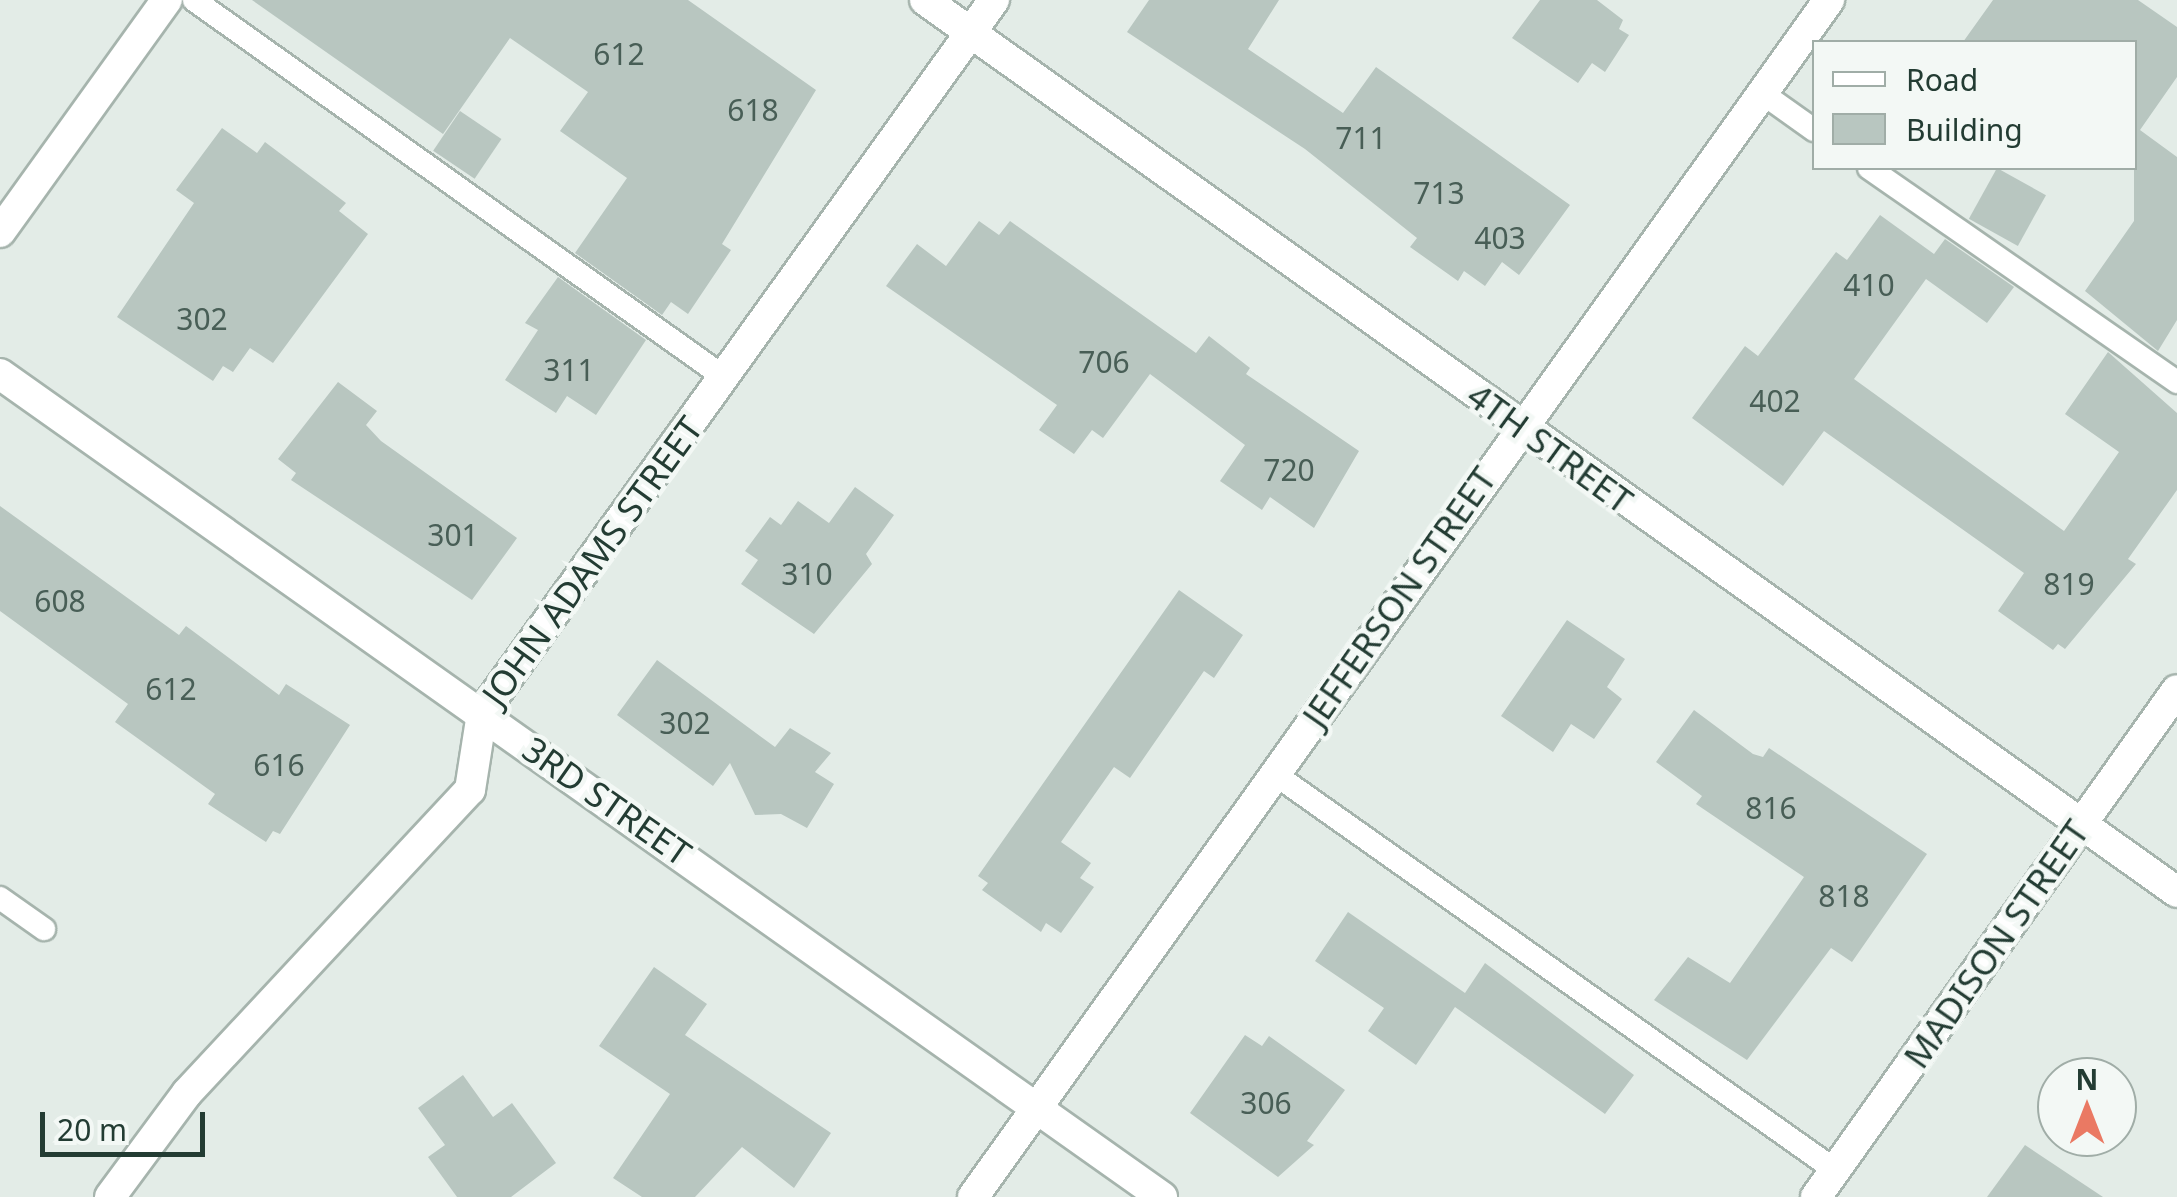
<!DOCTYPE html>
<style>
body{margin:0}
#map{position:relative;width:2177px;height:1197px;overflow:hidden;background:#e3ece7;font-family:"Noto Sans",sans-serif}
div>[style]{position:absolute}
.building>*{inset:0;background:#b8c6c0;transform-origin:0 0}
.roads{filter:drop-shadow(2px 0 #a6b4ad) drop-shadow(-2px 0 #a6b4ad) drop-shadow(0 2px #a6b4ad) drop-shadow(0 -2px #a6b4ad)}
.lane>*{height:22px;margin:-11px;padding:0 11px;transform-origin:11px;border-radius:11px;background:#fff}
.street>*{height:30px;margin:-15px;padding:0 15px;transform-origin:15px;border-radius:15px;background:#fff}
span{translate:-50% -50%;white-space:nowrap;text-align:center;line-height:1.15;-webkit-text-stroke:9px #f3f8f5;paint-order:stroke}
.number-label{font-size:30px;color:#485e56}
.number-label span{-webkit-text-stroke-width:0}
.street-label{font-size:35px;color:#233c33}
.legend{position:absolute;left:1812px;top:40px;width:325px;height:130px;box-sizing:border-box;background:#f3f8f5;border:2px solid #a0ada7;margin:0;padding:12px 18px;list-style:none;font-size:30px;color:#233c33}
.legend li{display:flex;align-items:center;gap:20px;height:50px}
.legend b{width:50px;border:2px solid #a0ada7}
.north{position:absolute;left:2037px;top:1057px;width:100px;height:100px;box-sizing:border-box;background:#f3f8f5;border:2px solid #a0ada7;border-radius:50%;rotate:0deg;font-size:28px;font-weight:700;line-height:40px;text-align:center;color:#233c33}
.north::after{content:'';display:block;margin:auto;width:35px;height:45px;background:#ea7963;clip-path:polygon(50% 0,100% 100%,50% 72%,0 100%)}
.scale{position:absolute;left:40px;top:1112px;width:165px;height:45px;box-sizing:border-box;border:5px solid #233c33;border-top:0;padding-left:12px;font-size:30px;line-height:35px;white-space:nowrap;color:#233c33;-webkit-text-stroke:8px #f3f8f5;paint-order:stroke}
</style>
<div id="map">
<div class="building">
<i style="clip-path:polygon(252px 0,688px 0,816px 90px,722px 244px,731px 250px,688px 314px,671px 302px,662px 315px,575px 253px,627px 178px,560px 131px,588px 92px,510px 38px,443px 134px)"></i>
<i style="clip-path:polygon(1149px 0,1279px 0,1248px 49px,1343px 113px,1376px 67px,1570px 205px,1519px 275px,1502px 262px,1485px 286px,1464px 271px,1458px 281px,1410px 247px,1417px 238px,1305px 149px,1127px 32px)"></i>
<i style="clip-path:polygon(1540px 0,1597px 0,1623px 20px,1619px 29px,1629px 35px,1605px 72px,1592px 63px,1578px 83px,1512px 38px)"></i>
<i style="clip-path:polygon(1993px 0,2138px 0,2177px 27px,2177px 77px,2140px 130px,2177px 157px,2177px 320px,2158px 351px,2085px 291px,2134px 221px,2134px 42px,1963px 42px)"></i>
<i style="left:460px;top:111px;width:50px;height:48px;rotate:34deg"></i>
<i style="clip-path:polygon(222px 128px,257px 153px,265px 142px,346px 203px,339px 211px,368px 234px,273px 363px,250px 348px,233px 372px,223px 366px,213px 381px,117px 317px,194px 203px,176px 190px)"></i>
<i style="left:1997px;top:168px;width:56px;height:58px;rotate:29deg"></i>
<i style="clip-path:polygon(1880px 215px,1934px 254px,1945px 239px,2014px 287px,1987px 323px,1926px 279px,1854px 379px,2064px 531px,2119px 452px,2065px 414px,2108px 352px,2177px 413px,2177px 490px,2128px 559px,2136px 564px,2065px 649px,2058px 644px,2053px 650px,1998px 611px,2024px 573px,1824px 431px,1783px 486px,1692px 418px,1745px 346px,1758px 356px,1836px 252px,1847px 260px)"></i>
<i style="clip-path:polygon(979px 221px,999px 235px,1010px 221px,1196px 353px,1209px 336px,1250px 368px,1246px 374px,1359px 451px,1314px 528px,1270px 497px,1262px 510px,1220px 481px,1245px 445px,1150px 374px,1103px 438px,1092px 430px,1074px 454px,1039px 430px,1057px 405px,886px 286px,917px 244px,946px 266px)"></i>
<i style="clip-path:polygon(558px 277px,646px 340px,596px 415px,567px 396px,556px 413px,505px 380px,538px 330px,525px 323px)"></i>
<i style="clip-path:polygon(338px 382px,377px 411px,366px 425px,381px 441px,517px 538px,472px 600px,291px 480px,296px 473px,278px 459px)"></i>
<i style="clip-path:polygon(855px 487px,894px 515px,866px 554px,872px 564px,814px 634px,741px 584px,758px 560px,745px 551px,770px 517px,781px 525px,798px 501px,829px 523px)"></i>
<i style="clip-path:polygon(0 506px,179px 635px,186px 626px,279px 695px,286px 684px,350px 725px,280px 834px,273px 831px,266px 842px,208px 804px,215px 794px,115px 722px,128px 704px,0 611px)"></i>
<i style="clip-path:polygon(1179px 590px,1243px 635px,1214px 678px,1204px 671px,1130px 778px,1114px 767px,1061px 842px,1091px 863px,1080px 878px,1094px 887px,1061px 933px,1046px 923px,1041px 932px,982px 890px,988px 883px,978px 876px)"></i>
<i style="clip-path:polygon(1567px 620px,1625px 659px,1607px 687px,1622px 699px,1594px 739px,1571px 724px,1553px 752px,1501px 716px)"></i>
<i style="clip-path:polygon(657px 660px,775px 747px,790px 728px,831px 753px,815px 772px,834px 784px,807px 828px,781px 814px,755px 815px,730px 763px,713px 786px,617px 715px)"></i>
<i style="clip-path:polygon(1694px 710px,1753px 754px,1763px 757px,1769px 748px,1927px 854px,1852px 962px,1831px 948px,1747px 1060px,1654px 1000px,1688px 957px,1730px 983px,1804px 877px,1696px 804px,1702px 796px,1656px 762px)"></i>
<i style="clip-path:polygon(1348px 912px,1465px 993px,1485px 963px,1634px 1075px,1605px 1114px,1455px 1007px,1416px 1065px,1368px 1031px,1384px 1008px,1315px 961px)"></i>
<i style="clip-path:polygon(654px 967px,707px 1004px,685px 1035px,831px 1133px,794px 1188px,742px 1147px,695px 1197px,642px 1197px,613px 1178px,670px 1094px,599px 1046px)"></i>
<i style="clip-path:polygon(1245px 1035px,1262px 1046px,1269px 1036px,1345px 1090px,1307px 1141px,1314px 1145px,1278px 1177px,1190px 1113px)"></i>
<i style="clip-path:polygon(463px 1075px,493px 1117px,512px 1103px,556px 1163px,511px 1197px,457px 1197px,428px 1157px,445px 1145px,418px 1108px)"></i>
<i style="clip-path:polygon(2025px 1145px,2103px 1197px,1987px 1197px)"></i>
</div>
<div class="roads">
<div class="lane">
<i style="left:194px;top:0;width:650px;rotate:35.43deg"></i>
<i style="left:1762px;top:93px;width:64px;rotate:35.4deg"></i>
<i style="left:1869px;top:168px;width:375px;rotate:34.8deg"></i>
<i style="left:1276px;top:775px;width:684px;rotate:35.25deg"></i>
<i style="left:0;top:898px;width:54px;rotate:35.2deg"></i>
</div>
<div class="street">
<i style="left:925px;top:0;width:1537px;rotate:35.47deg"></i>
<i style="left:0;top:232px;width:286px;rotate:-54.3deg"></i>
<i style="left:0;top:374px;width:1424px;rotate:35.31deg"></i>
<i style="left:110px;top:1197px;width:129px;rotate:-53.5deg"></i>
<i style="left:187px;top:1093px;width:415px;rotate:-47deg"></i>
<i style="left:470px;top:790px;width:78px;rotate:-81.1deg"></i>
<i style="left:482px;top:713px;width:878px;rotate:-54.32deg"></i>
<i style="left:973px;top:1197px;width:1472px;rotate:-54.43deg"></i>
<i style="left:1816px;top:1197px;width:622px;rotate:-54.55deg"></i>
</div>
</div>
<div class="number-label">
<span style="left:619px;top:54px">612</span>
<span style="left:753px;top:110px">618</span>
<span style="left:1361px;top:138px">711</span>
<span style="left:1439px;top:193px">713</span>
<span style="left:1500px;top:238px">403</span>
<span style="left:1869px;top:285px">410</span>
<span style="left:202px;top:319px">302</span>
<span style="left:1104px;top:362px">706</span>
<span style="left:569px;top:370px">311</span>
<span style="left:1775px;top:401px">402</span>
<span style="left:1289px;top:470px">720</span>
<span style="left:453px;top:535px">301</span>
<span style="left:807px;top:574px">310</span>
<span style="left:2069px;top:584px">819</span>
<span style="left:60px;top:601px">608</span>
<span style="left:171px;top:689px">612</span>
<span style="left:685px;top:723px">302</span>
<span style="left:279px;top:765px">616</span>
<span style="left:1771px;top:808px">816</span>
<span style="left:1844px;top:896px">818</span>
<span style="left:1266px;top:1103px">306</span>
</div>
<div class="street-label">
<span style="left:1550px;top:448px;rotate:36deg">4TH STREET</span>
<span style="left:592px;top:561px;rotate:-54deg">JOHN ADAMS STREET</span>
<span style="left:1399px;top:597px;rotate:-55deg">JEFFERSON STREET</span>
<span style="left:607px;top:801px;rotate:35deg">3RD STREET</span>
<span style="left:1996px;top:944px;rotate:-55deg">MADISON STREET</span>
</div>
<ul class="legend">
<li><b style="height:12px;background:#fff"></b>Road</li>
<li><b style="height:28px;background:#b8c6c0"></b>Building</li>
</ul>
<div class="north">N</div>
<div class="scale">20 m</div>
</div>
